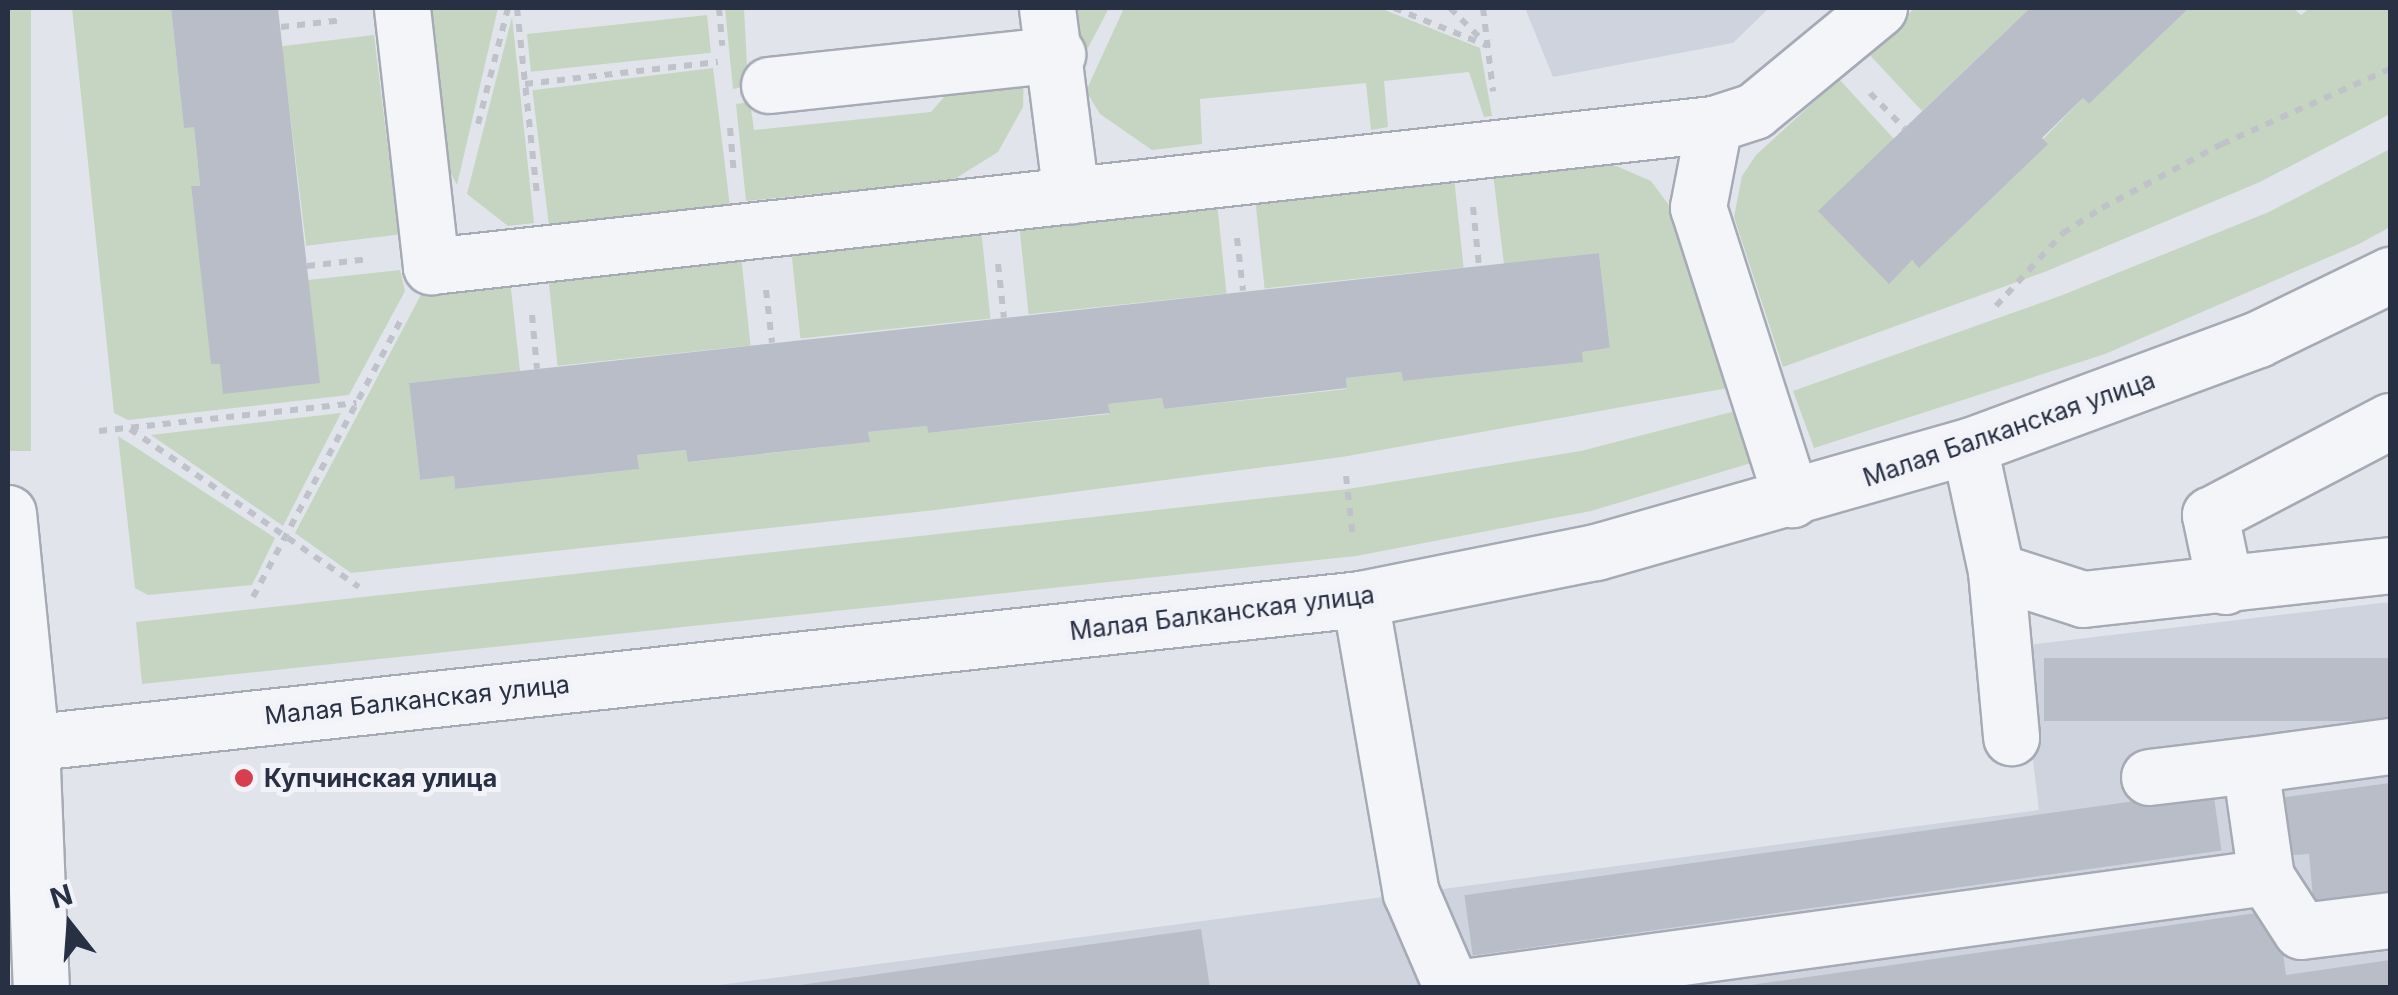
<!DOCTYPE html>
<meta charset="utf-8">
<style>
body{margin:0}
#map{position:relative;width:2398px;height:995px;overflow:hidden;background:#e1e4ea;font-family:Inter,sans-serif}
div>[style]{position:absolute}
.built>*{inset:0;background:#cfd3dd}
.green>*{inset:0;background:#c5d5c1;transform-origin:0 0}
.building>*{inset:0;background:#b8bdc8;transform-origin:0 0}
.path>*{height:6px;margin-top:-3px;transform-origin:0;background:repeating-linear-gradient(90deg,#bfc2c9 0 8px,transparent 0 16px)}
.roads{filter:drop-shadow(2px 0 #a6aab5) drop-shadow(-2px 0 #a6aab5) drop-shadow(0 2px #a6aab5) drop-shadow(0 -2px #a6aab5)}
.minor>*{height:55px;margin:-27.5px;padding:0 27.5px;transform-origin:27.5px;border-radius:27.5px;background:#f4f5f8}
.dots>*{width:28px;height:28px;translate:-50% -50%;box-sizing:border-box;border:5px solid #f1f3f8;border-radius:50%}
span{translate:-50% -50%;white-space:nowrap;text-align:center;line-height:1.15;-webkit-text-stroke:10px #f1f3f8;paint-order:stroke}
.street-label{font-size:25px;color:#283043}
.poi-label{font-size:25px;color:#283043;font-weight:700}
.left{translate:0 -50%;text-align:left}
.frame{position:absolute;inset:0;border:10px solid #283043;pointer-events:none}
.north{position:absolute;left:20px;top:875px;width:100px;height:100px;-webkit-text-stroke:8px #f1f3f8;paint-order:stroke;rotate:343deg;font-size:28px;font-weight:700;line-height:40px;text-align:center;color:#283043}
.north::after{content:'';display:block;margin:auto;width:35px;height:45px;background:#283043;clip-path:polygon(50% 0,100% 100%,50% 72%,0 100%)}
</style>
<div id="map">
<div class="built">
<i style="clip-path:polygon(1525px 8px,1769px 8px,1733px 43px,1553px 77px)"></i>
<i style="clip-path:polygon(2390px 602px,2390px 987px,697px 988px,2039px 810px,2019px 646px)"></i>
</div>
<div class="green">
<i style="left:8px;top:8px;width:23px;height:443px"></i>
<i style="clip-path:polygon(72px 8px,171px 8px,184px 127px,194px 127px,200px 186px,191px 187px,212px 364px,220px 364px,308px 280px,400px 270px,405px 291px,349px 395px,128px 420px,114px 413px)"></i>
<i style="clip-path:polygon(429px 8px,498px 8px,457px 185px,448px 168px)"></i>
<i style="clip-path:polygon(725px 8px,744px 8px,748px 86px,733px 89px)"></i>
<i style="clip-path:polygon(1071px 8px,1109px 8px,1078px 67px)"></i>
<i style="clip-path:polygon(1124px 8px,1380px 8px,1480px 48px,1492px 116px,1484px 117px,1469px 72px,1384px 81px,1388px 127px,1371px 130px,1366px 83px,1200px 99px,1202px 144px,1152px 150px,1100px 114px,1086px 91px)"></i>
<i style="clip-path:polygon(1915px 8px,2030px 8px,1922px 111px,1867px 52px)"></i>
<i style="clip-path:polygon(2189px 8px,2293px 8px,2301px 15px,2310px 8px,2390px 8px,2390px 114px,2260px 182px,2047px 271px,1783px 367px,1734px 217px,1742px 176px,1756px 155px,1839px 79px,1894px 139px,1912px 260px,1919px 267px,2083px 98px,2089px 104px)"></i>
<i style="left:707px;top:15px;width:38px;height:181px;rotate:84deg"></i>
<i style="clip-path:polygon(512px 17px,534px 223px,508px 226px,467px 194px)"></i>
<i style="left:374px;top:35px;width:201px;height:93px;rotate:83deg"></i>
<i style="left:713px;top:68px;width:137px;height:182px;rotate:83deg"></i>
<i style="clip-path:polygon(1024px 68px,1023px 107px,998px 152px,953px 180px,746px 201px,736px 104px,750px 102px,754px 130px,931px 112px,953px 87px)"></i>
<i style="clip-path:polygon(2390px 149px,2390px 227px,2359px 244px,2105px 354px,1814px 448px,1793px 391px,2060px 296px,2269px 212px)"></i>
<i style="clip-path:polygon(1607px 162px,1651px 181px,1668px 204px,1728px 388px,1342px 457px,935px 510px,351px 573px,295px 533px,424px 289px,510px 280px,520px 371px,409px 383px,420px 480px,454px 476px,455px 489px,638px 469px,637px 455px,686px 450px,689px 462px,869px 442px,868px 432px,927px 426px,928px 433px,1109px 414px,1108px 404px,1162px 398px,1164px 409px,1347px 389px,1346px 378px,1401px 372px,1403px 381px,1582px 362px,1582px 352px,1610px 348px,1599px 253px,1504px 264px,1493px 173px)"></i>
<i style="left:1454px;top:177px;width:91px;height:200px;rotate:84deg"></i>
<i style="left:1217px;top:203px;width:91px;height:199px;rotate:84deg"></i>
<i style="left:981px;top:229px;width:90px;height:191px;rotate:84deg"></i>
<i style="left:741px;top:255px;width:91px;height:194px;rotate:84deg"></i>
<i style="clip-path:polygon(1743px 409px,1761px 460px,1591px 511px,1356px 556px,142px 684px,136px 622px,1348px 489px,1581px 451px)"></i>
<i style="clip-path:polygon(341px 413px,283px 526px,151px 435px)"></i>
<i style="clip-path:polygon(118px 436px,275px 538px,252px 585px,148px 595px,135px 588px)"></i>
</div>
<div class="building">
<i style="clip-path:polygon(171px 8px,278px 8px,320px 383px,223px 394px,220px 364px,211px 364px,191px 186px,200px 186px,194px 127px,184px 128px)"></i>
<i style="clip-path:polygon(2030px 8px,2189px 8px,2089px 104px,2083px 98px,2042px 138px,2048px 144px,1919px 268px,1912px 260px,1889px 284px,1818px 211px)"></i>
<i style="clip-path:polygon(1599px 253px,1610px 348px,1582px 352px,1583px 362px,1403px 381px,1401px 372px,1346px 378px,1347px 388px,1164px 409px,1162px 398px,1108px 404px,1110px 413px,928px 433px,927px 426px,868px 432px,870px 442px,688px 462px,686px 450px,637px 455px,639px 469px,455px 489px,454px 476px,420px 480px,409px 383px)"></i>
<i style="left:2390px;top:658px;width:63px;height:346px;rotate:90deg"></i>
<i style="clip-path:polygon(2390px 783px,2390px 898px,2314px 909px,2309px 854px,2279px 856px,2272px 799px)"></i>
<i style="left:2213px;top:790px;width:61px;height:756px;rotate:82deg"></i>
<i style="clip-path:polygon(2277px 910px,2286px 975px,2390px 960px,2390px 988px,1730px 988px)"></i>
<i style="clip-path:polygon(1201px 929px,1210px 988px,800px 988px,800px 985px)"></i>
</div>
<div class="path">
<i style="left:517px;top:8px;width:188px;rotate:83.9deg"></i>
<i style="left:719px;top:8px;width:38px;rotate:85deg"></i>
<i style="left:1394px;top:8px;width:101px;rotate:22deg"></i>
<i style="left:1450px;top:8px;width:47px;rotate:45deg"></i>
<i style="left:1483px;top:8px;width:84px;rotate:83.1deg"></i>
<i style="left:281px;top:27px;width:63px;rotate:-6.3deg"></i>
<i style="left:525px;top:84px;width:194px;rotate:-6.5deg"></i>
<i style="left:1870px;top:93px;width:49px;rotate:45.8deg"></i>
<i style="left:478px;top:124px;width:120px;rotate:-75.5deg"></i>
<i style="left:730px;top:128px;width:48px;rotate:85.2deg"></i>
<i style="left:1473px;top:207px;width:59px;rotate:84.2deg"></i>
<i style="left:1237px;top:238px;width:53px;rotate:83.5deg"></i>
<i style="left:998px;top:264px;width:54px;rotate:83.7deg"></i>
<i style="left:307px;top:266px;width:63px;rotate:-6.3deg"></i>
<i style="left:766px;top:290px;width:53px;rotate:83.5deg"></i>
<i style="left:1996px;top:306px;width:99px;rotate:-47.5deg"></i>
<i style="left:2063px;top:233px;width:46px;rotate:-32.7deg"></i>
<i style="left:2102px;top:208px;width:136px;rotate:-28.1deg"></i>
<i style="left:2222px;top:144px;width:184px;rotate:-24.1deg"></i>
<i style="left:532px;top:315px;width:54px;rotate:84.7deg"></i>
<i style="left:130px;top:429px;width:278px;rotate:34.6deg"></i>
<i style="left:99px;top:431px;width:259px;rotate:-6.2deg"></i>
<i style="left:1346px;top:476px;width:62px;rotate:83.6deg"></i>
<i style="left:253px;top:597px;width:319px;rotate:-61.9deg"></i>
</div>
<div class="roads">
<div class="minor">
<i style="left:402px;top:8px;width:260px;rotate:83.6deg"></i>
<i style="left:431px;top:266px;width:1291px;rotate:-6.32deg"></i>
<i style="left:1714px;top:124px;width:42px;rotate:-18deg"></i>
<i style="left:1754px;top:111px;width:162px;rotate:-39.5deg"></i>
<i style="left:1047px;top:8px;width:189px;rotate:82.7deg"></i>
<i style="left:769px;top:85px;width:290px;rotate:-6.1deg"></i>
<i style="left:1714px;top:124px;width:85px;rotate:100.9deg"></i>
<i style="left:1698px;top:207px;width:307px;rotate:72.2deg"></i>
<i style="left:1969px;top:446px;width:128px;rotate:77.8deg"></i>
<i style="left:1996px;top:571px;width:167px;rotate:84.8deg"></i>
<i style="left:8px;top:513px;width:230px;rotate:84.3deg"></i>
<i style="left:31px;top:742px;width:246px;rotate:87.7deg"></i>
<i style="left:1996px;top:571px;width:91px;rotate:17.8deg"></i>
<i style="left:2083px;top:599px;width:309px;rotate:-6.3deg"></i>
<i style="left:2225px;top:586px;width:73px;rotate:-101.9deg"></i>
<i style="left:2210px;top:515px;width:203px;rotate:-27.6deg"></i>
<i style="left:1360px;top:599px;width:298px;rotate:80.2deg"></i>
<i style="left:1411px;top:893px;width:103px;rotate:66.7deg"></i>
<i style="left:8px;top:745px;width:1360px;rotate:-6.16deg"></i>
<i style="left:1360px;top:599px;width:241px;rotate:-11.3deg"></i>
<i style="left:1596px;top:552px;width:388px;rotate:-15.9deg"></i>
<i style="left:1969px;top:446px;width:308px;rotate:-20.3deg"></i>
<i style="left:2258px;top:339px;width:147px;rotate:-25.9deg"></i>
<i style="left:2250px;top:765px;width:141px;rotate:-7.7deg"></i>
<i style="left:2149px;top:777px;width:102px;rotate:-6.8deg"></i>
<i style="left:2250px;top:765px;width:113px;rotate:81.9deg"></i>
<i style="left:1456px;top:988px;width:818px;rotate:-7.8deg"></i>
<i style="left:2266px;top:877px;width:64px;rotate:57.1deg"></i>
<i style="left:2301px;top:931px;width:90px;rotate:-7deg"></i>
</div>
</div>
<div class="dots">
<i style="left:244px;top:778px;background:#d73f4e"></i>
</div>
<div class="street-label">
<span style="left:2009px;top:429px;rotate:-19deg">Малая Балканская улица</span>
<span style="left:1222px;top:613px;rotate:-7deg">Малая Балканская улица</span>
<span style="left:417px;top:700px;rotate:-6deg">Малая Балканская улица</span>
</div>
<div class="poi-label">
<span class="left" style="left:264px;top:778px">Купчинская улица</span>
</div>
<div class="frame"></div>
<div class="north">N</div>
</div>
